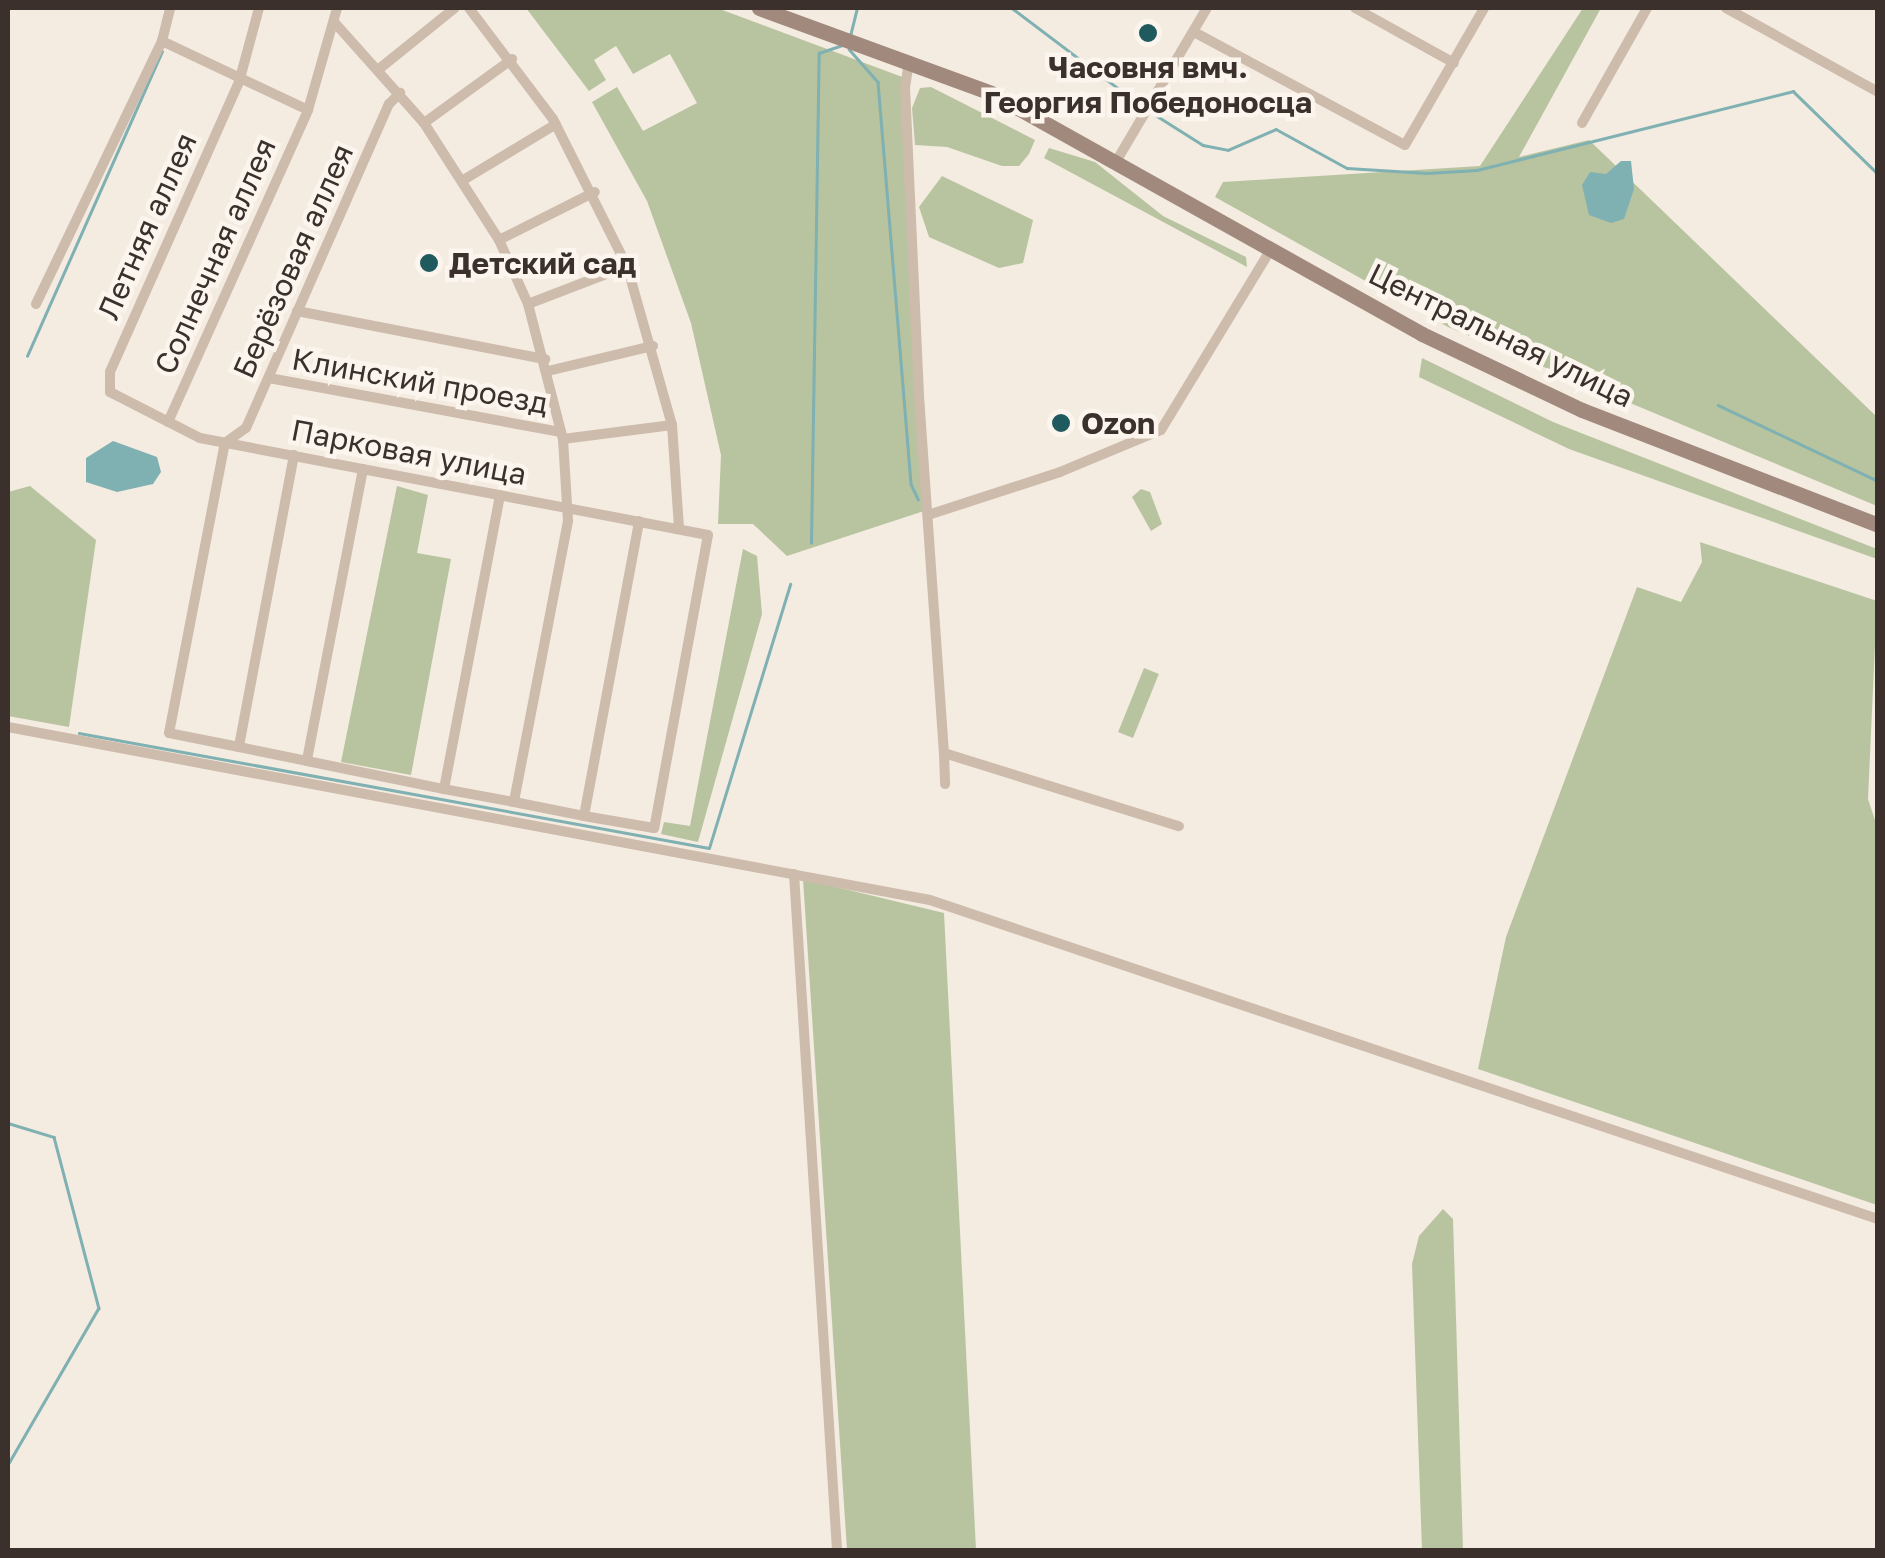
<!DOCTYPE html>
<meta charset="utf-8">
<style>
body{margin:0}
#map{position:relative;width:1885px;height:1558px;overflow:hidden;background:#f4ebe1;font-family:"Golos Text",sans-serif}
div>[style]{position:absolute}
.green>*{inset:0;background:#b8c4a0;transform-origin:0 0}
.water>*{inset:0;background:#7fb0b2}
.stream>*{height:2.5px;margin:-1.25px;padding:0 1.25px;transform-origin:1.25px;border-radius:1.25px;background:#7fb0b2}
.minor>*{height:10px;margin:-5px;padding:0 5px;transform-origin:5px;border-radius:5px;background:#cdbbac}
.secondary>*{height:15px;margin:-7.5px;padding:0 7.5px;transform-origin:7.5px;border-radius:7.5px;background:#a18a7d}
.dots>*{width:28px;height:28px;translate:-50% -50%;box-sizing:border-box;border:5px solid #fbf5ee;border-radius:50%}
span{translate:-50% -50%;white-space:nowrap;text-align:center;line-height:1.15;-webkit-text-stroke:9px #fbf5ee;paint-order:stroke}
.poi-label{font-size:30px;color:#3b302b;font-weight:700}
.left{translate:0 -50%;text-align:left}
.street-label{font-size:30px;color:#3b302b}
.frame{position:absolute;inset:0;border:10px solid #3b302b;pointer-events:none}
</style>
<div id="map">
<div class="green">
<i style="clip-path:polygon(526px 8px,717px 8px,905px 78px,927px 510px,787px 556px,753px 524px,718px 524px,721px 455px,691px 323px,647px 201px,592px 102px,617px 87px,643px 131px,697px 103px,670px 54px,633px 74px,616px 46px,594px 60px,606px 80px,589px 91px)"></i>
<i style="clip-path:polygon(1583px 8px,1601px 8px,1519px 157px,1589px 140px,1877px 417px,1877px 506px,1448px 327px,1215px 197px,1223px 182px,1480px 166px)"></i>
<i style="clip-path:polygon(931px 87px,1035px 140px,1029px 154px,1019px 166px,1002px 166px,947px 147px,915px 145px,912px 108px,920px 88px)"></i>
<i style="clip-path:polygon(1049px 148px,1095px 162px,1163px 216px,1246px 257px,1247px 267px,1044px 158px)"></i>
<i style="clip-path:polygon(942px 176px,1033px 220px,1023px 263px,999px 268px,929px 237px,919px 207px)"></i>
<i style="clip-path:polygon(1422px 358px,1553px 422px,1877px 549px,1877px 559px,1569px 449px,1419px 377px)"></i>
<i style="clip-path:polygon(30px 486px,96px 540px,69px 727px,8px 716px,8px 492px)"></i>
<i style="clip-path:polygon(397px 486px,428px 495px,417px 553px,451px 559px,411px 775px,341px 762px)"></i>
<i style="clip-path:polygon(1141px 489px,1150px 492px,1162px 524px,1151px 531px,1132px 497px)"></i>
<i style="clip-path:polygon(1700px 542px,1877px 601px,1868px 799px,1878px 829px,1877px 1205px,1478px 1069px,1506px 937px,1637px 587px,1681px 602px,1702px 562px)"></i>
<i style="clip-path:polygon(743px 549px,757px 556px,762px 614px,698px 842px,661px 834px,664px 822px,690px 826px)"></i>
<i style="left:1144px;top:668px;width:16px;height:69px;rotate:22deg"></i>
<i style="clip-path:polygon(803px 879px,944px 913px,976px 1550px,847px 1550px)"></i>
<i style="clip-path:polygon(1443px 1209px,1453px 1219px,1463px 1550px,1422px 1550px,1412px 1264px,1419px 1236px)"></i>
</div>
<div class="water">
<i style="clip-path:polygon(1621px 161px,1631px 161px,1634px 189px,1624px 219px,1611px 223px,1589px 215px,1582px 185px,1590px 172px,1606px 174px)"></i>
<i style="clip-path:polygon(113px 441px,157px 457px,161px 472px,153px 484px,117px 492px,86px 482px,86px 458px)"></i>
</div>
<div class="stream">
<i style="left:904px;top:8px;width:19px"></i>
<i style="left:1012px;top:8px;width:154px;rotate:37.1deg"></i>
<i style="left:850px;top:36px;width:29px;rotate:-76deg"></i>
<i style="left:849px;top:49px;width:44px;rotate:48.7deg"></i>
<i style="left:878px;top:82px;width:403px;rotate:85.3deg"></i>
<i style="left:911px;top:484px;width:17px;rotate:65deg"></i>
<i style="left:1154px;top:114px;width:58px;rotate:32.3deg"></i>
<i style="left:1203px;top:145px;width:25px;rotate:11deg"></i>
<i style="left:1228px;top:150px;width:52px;rotate:-23.6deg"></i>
<i style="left:1276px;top:129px;width:81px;rotate:28.8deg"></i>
<i style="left:1347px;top:168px;width:80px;rotate:3.6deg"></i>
<i style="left:1427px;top:173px;width:50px;rotate:-3.4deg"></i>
<i style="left:1477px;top:170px;width:326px;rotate:-14deg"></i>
<i style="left:1793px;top:91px;width:119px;rotate:44.3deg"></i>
<i style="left:27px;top:356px;width:333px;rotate:-66.1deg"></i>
<i style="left:1718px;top:405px;width:177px;rotate:25.4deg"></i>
<i style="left:811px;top:543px;width:490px;rotate:-89.1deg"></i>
<i style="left:819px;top:53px;width:28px;rotate:-19deg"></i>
<i style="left:79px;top:733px;width:640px;rotate:10.34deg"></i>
<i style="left:709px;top:848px;width:276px;rotate:-72.9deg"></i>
<i style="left:8px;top:1123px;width:48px;rotate:16.9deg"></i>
<i style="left:54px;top:1137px;width:177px;rotate:75.3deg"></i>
<i style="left:99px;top:1308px;width:181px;rotate:120.1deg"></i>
</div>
<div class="minor">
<i style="left:259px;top:8px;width:77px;rotate:105.1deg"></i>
<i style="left:239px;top:82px;width:317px;rotate:114deg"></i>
<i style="left:110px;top:372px;width:20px;rotate:90deg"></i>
<i style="left:110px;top:392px;width:101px;rotate:27.1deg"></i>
<i style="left:200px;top:438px;width:517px;rotate:10.81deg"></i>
<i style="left:708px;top:535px;width:298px;rotate:100.4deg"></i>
<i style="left:654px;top:828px;width:71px;rotate:-170.3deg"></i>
<i style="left:469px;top:8px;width:139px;rotate:52.9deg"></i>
<i style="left:553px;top:119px;width:165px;rotate:63.3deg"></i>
<i style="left:627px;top:266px;width:165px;rotate:74.2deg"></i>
<i style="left:672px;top:425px;width:104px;rotate:86.1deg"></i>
<i style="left:1355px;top:8px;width:113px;rotate:29.1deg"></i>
<i style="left:1726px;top:8px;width:174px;rotate:28.9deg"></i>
<i style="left:335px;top:23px;width:134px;rotate:48.3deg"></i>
<i style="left:424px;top:123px;width:139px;rotate:57.3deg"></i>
<i style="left:499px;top:240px;width:70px;rotate:65.6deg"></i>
<i style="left:528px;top:304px;width:139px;rotate:75.5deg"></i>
<i style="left:563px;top:439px;width:82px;rotate:86.5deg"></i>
<i style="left:568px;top:521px;width:286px;rotate:100.9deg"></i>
<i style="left:514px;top:802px;width:71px;rotate:-169.5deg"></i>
<i style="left:1194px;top:32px;width:239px;rotate:28.2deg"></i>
<i style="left:1405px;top:145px;width:158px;rotate:-60deg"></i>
<i style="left:162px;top:41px;width:161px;rotate:25.3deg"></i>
<i style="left:909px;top:62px;width:25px;rotate:99deg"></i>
<i style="left:905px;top:87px;width:309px;rotate:87.4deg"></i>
<i style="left:919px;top:396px;width:358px;rotate:86deg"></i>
<i style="left:944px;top:753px;width:246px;rotate:17.3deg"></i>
<i style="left:379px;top:69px;width:97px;rotate:-38.8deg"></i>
<i style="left:424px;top:123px;width:109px;rotate:-36deg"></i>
<i style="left:1582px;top:123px;width:132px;rotate:-60.5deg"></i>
<i style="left:1117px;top:160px;width:177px;rotate:-59.4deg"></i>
<i style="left:465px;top:179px;width:106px;rotate:-31.1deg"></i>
<i style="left:499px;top:240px;width:107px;rotate:-26.6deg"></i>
<i style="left:36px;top:304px;width:292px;rotate:-64.4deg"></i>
<i style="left:162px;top:41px;width:34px;rotate:-76deg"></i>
<i style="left:528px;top:304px;width:106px;rotate:-21deg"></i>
<i style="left:297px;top:311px;width:253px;rotate:11deg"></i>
<i style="left:548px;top:371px;width:108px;rotate:-13.4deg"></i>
<i style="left:269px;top:378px;width:297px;rotate:10.5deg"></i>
<i style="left:168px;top:422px;width:342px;rotate:-65.8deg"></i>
<i style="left:308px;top:110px;width:106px;rotate:-74.1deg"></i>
<i style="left:563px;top:439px;width:110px;rotate:-7.3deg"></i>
<i style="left:294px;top:455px;width:297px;rotate:100.7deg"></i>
<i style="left:239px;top:747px;width:69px;rotate:11.6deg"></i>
<i style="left:363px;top:469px;width:297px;rotate:100.9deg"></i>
<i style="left:307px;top:761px;width:140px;rotate:11.6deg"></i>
<i style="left:444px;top:789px;width:299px;rotate:-79.2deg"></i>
<i style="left:928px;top:515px;width:139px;rotate:-18deg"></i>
<i style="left:1060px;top:472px;width:109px;rotate:-22.6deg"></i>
<i style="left:1161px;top:430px;width:212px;rotate:-58.7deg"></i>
<i style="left:8px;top:727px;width:938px;rotate:10.63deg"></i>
<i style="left:930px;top:900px;width:1000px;rotate:18.6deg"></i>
<i style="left:239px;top:747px;width:71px;rotate:-168.7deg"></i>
<i style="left:169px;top:733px;width:295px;rotate:-79.1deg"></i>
<i style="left:225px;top:443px;width:26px;rotate:-36deg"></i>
<i style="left:246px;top:428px;width:354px;rotate:-66.2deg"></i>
<i style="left:389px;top:104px;width:16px;rotate:-45deg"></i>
<i style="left:944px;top:753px;width:31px;rotate:88deg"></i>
<i style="left:514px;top:802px;width:71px;rotate:11.3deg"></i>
<i style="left:584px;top:816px;width:300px;rotate:-79.4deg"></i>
<i style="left:794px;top:874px;width:677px;rotate:86.36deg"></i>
</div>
<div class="secondary">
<i style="left:759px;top:8px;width:247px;rotate:20.1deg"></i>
<i style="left:991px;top:93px;width:494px;rotate:29.2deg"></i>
<i style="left:1422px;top:334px;width:177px;rotate:25.4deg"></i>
<i style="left:1582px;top:410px;width:318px;rotate:21.2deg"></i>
</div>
<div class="dots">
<i style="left:1148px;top:33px;background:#1f5a5e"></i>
<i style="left:429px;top:263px;background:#1f5a5e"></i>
<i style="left:1061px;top:423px;background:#1f5a5e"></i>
</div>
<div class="poi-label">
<span style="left:1148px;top:84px">Часовня вмч.<br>Георгия Победоносца</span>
<span class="left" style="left:449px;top:263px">Детский сад</span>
<span class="left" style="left:1081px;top:423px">Ozon</span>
</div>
<div class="street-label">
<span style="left:147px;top:226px;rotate:-66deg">Летняя аллея</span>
<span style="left:215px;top:256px;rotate:-66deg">Солнечная аллея</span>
<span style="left:293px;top:261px;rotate:-66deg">Берёзовая аллея</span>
<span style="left:1501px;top:335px;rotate:26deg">Центральная улица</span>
<span style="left:420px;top:381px;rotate:10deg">Клинский проезд</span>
<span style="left:409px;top:452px;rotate:11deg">Парковая улица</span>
</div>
<div class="frame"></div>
</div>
